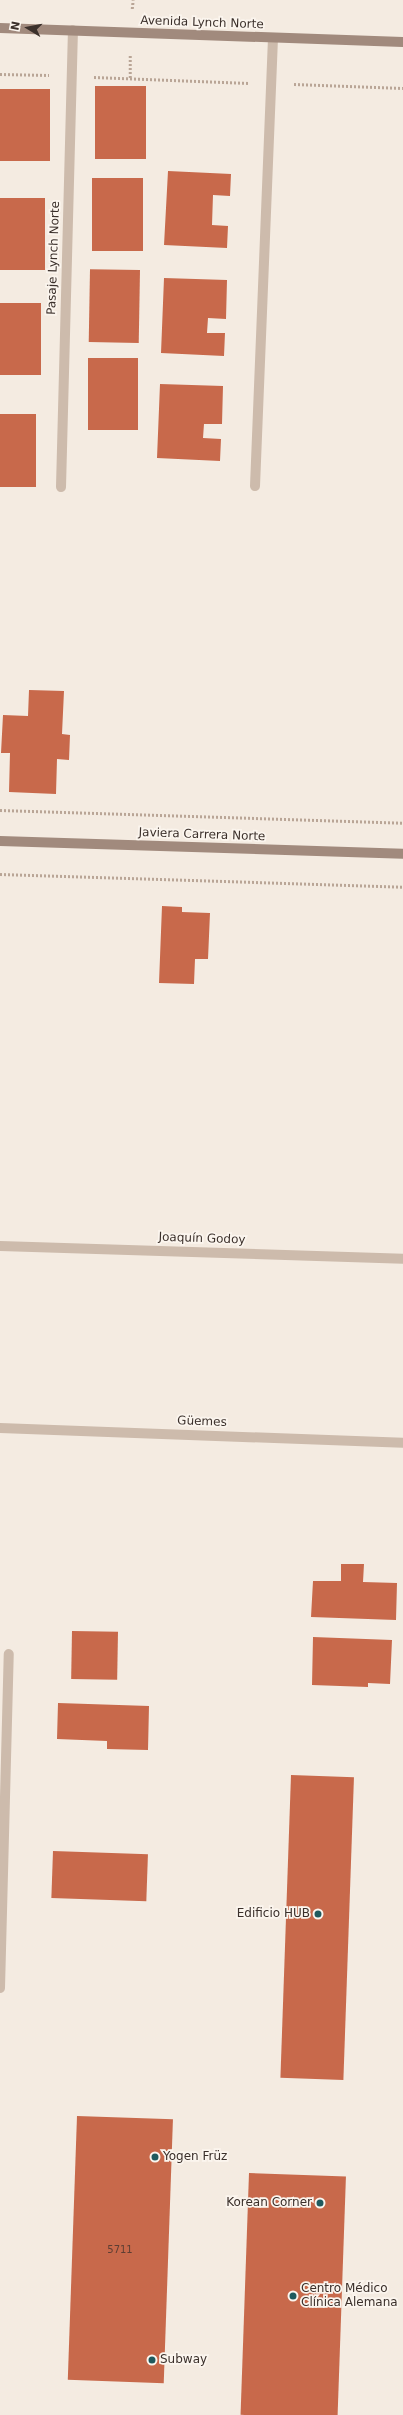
<!DOCTYPE html>
<meta charset="utf-8">
<style>
body{margin:0}
#map{position:relative;width:403px;height:2415px;overflow:hidden;background:#f4ebe1;font-family:"DejaVu Sans",sans-serif}
div>[style]{position:absolute}
.building>*{inset:0;background:#c8694b;transform-origin:0 0}
.path>*{height:2.5px;margin-top:-1.25px;transform-origin:0;background:repeating-linear-gradient(90deg,#b9a596 0 2px,transparent 0 4px)}
.street>*{height:10px;margin:-5px;padding:0 5px;transform-origin:5px;border-radius:5px;background:#cdbbac}
.secondary>*{height:10px;margin:-5px;padding:0 5px;transform-origin:5px;border-radius:5px;background:#a18a7d}
.dots>*{width:11px;height:11px;translate:-50% -50%;box-sizing:border-box;border:2px solid #fbf5ee;border-radius:50%}
span{translate:-50% -50%;white-space:nowrap;text-align:center;line-height:1.15;-webkit-text-stroke:3.5px #fbf5ee;paint-order:stroke}
.number-label{font-size:10px;color:#5e3e33}
.number-label span{-webkit-text-stroke-width:0}
.street-label{font-size:12px;color:#3b302b}
.poi-label{font-size:12px;color:#3b302b}
.right{translate:-100% -50%;text-align:right}
.left{translate:0 -50%;text-align:left}
.north{position:absolute;left:8px;top:8px;width:40px;height:40px;-webkit-text-stroke:3px #fbf5ee;paint-order:stroke;rotate:280deg;font-size:11px;font-weight:700;line-height:16px;text-align:center;color:#3b302b}
.north::after{content:'';display:block;margin:auto;width:14px;height:18px;background:#3b302b;clip-path:polygon(50% 0,100% 100%,50% 72%,0 100%)}
</style>
<div id="map">
<div class="building">
<i style="left:95px;top:86px;width:51px;height:73px"></i>
<i style="left:0;top:89px;width:50px;height:72px"></i>
<i style="clip-path:polygon(168px 171px,231px 174px,230px 196px,213px 195px,212px 225px,228px 226px,227px 248px,164px 245px)"></i>
<i style="left:92px;top:178px;width:51px;height:73px"></i>
<i style="left:0;top:198px;width:45px;height:72px"></i>
<i style="left:140px;top:270px;width:73px;height:50px;rotate:91deg"></i>
<i style="clip-path:polygon(164px 278px,227px 280px,226px 319px,208px 318px,207px 333px,225px 333px,224px 356px,161px 353px)"></i>
<i style="left:0;top:303px;width:41px;height:72px"></i>
<i style="left:88px;top:358px;width:50px;height:72px"></i>
<i style="clip-path:polygon(160px 384px,223px 386px,222px 424px,204px 424px,203px 438px,221px 439px,220px 461px,157px 458px)"></i>
<i style="left:0;top:414px;width:36px;height:73px"></i>
<i style="clip-path:polygon(29px 690px,64px 691px,62px 734px,70px 735px,69px 760px,57px 759px,56px 794px,9px 792px,10px 753px,1px 753px,3px 715px,28px 716px)"></i>
<i style="clip-path:polygon(162px 906px,182px 907px,182px 912px,210px 913px,208px 959px,195px 959px,194px 984px,159px 983px)"></i>
<i style="clip-path:polygon(341px 1564px,364px 1564px,363px 1582px,397px 1583px,396px 1620px,311px 1617px,313px 1581px,341px 1581px)"></i>
<i style="left:72px;top:1631px;width:46px;height:48px;rotate:1deg"></i>
<i style="clip-path:polygon(313px 1637px,392px 1640px,390px 1684px,368px 1683px,368px 1687px,312px 1685px)"></i>
<i style="clip-path:polygon(58px 1703px,149px 1706px,148px 1750px,107px 1749px,107px 1741px,57px 1739px)"></i>
<i style="left:291px;top:1775px;width:63px;height:303px;rotate:2deg"></i>
<i style="left:53px;top:1851px;width:95px;height:47px;rotate:2deg"></i>
<i style="left:77px;top:2116px;width:96px;height:264px;rotate:2deg"></i>
<i style="left:249px;top:2173px;width:97px;height:242px;rotate:2deg"></i>
</div>
<div class="path">
<i style="left:132px;top:9px;width:9px;rotate:-84deg"></i>
<i style="left:0;top:74px;width:49px;rotate:1.2deg"></i>
<i style="left:94px;top:77px;width:155px;rotate:2.2deg"></i>
<i style="left:130px;top:78px;width:24px;rotate:-90deg"></i>
<i style="left:294px;top:84px;width:109px;rotate:2.1deg"></i>
<i style="left:0;top:810px;width:403px;rotate:1.8deg"></i>
<i style="left:0;top:874px;width:403px;rotate:1.8deg"></i>
</div>
<div class="street">
<i style="left:255px;top:486px;width:448px;rotate:-87.7deg"></i>
<i style="left:61px;top:487px;width:457px;rotate:-88.5deg"></i>
<i style="left:0;top:1246px;width:403px;rotate:1.8deg"></i>
<i style="left:0;top:1428px;width:403px;rotate:2.1deg"></i>
<i style="left:0;top:1988px;width:334px;rotate:-88.5deg"></i>
</div>
<div class="secondary">
<i style="left:0;top:28px;width:403px;rotate:2deg"></i>
<i style="left:0;top:841px;width:403px;rotate:1.8deg"></i>
</div>
<div class="dots">
<i style="left:318px;top:1914px;background:#1f5a5e"></i>
<i style="left:155px;top:2157px;background:#1f5a5e"></i>
<i style="left:320px;top:2203px;background:#1f5a5e"></i>
<i style="left:293px;top:2296px;background:#1f5a5e"></i>
<i style="left:152px;top:2360px;background:#1f5a5e"></i>
</div>
<div class="number-label">
<span style="left:120px;top:2250px">5711</span>
</div>
<div class="street-label">
<span style="left:202px;top:23px;rotate:2deg">Avenida Lynch Norte</span>
<span style="left:54px;top:258px;rotate:-88deg">Pasaje Lynch Norte</span>
<span style="left:202px;top:835px;rotate:2deg">Javiera Carrera Norte</span>
<span style="left:202px;top:1239px;rotate:2deg">Joaquín Godoy</span>
<span style="left:202px;top:1422px;rotate:2deg">Güemes</span>
</div>
<div class="poi-label">
<span class="right" style="left:310px;top:1914px">Edificio HUB</span>
<span class="left" style="left:163px;top:2157px">Yogen Früz</span>
<span class="right" style="left:312px;top:2203px">Korean Corner</span>
<span class="left" style="left:301px;top:2296px">Centro Médico<br>Clínica Alemana</span>
<span class="left" style="left:160px;top:2360px">Subway</span>
</div>
<div class="north">N</div>
</div>
